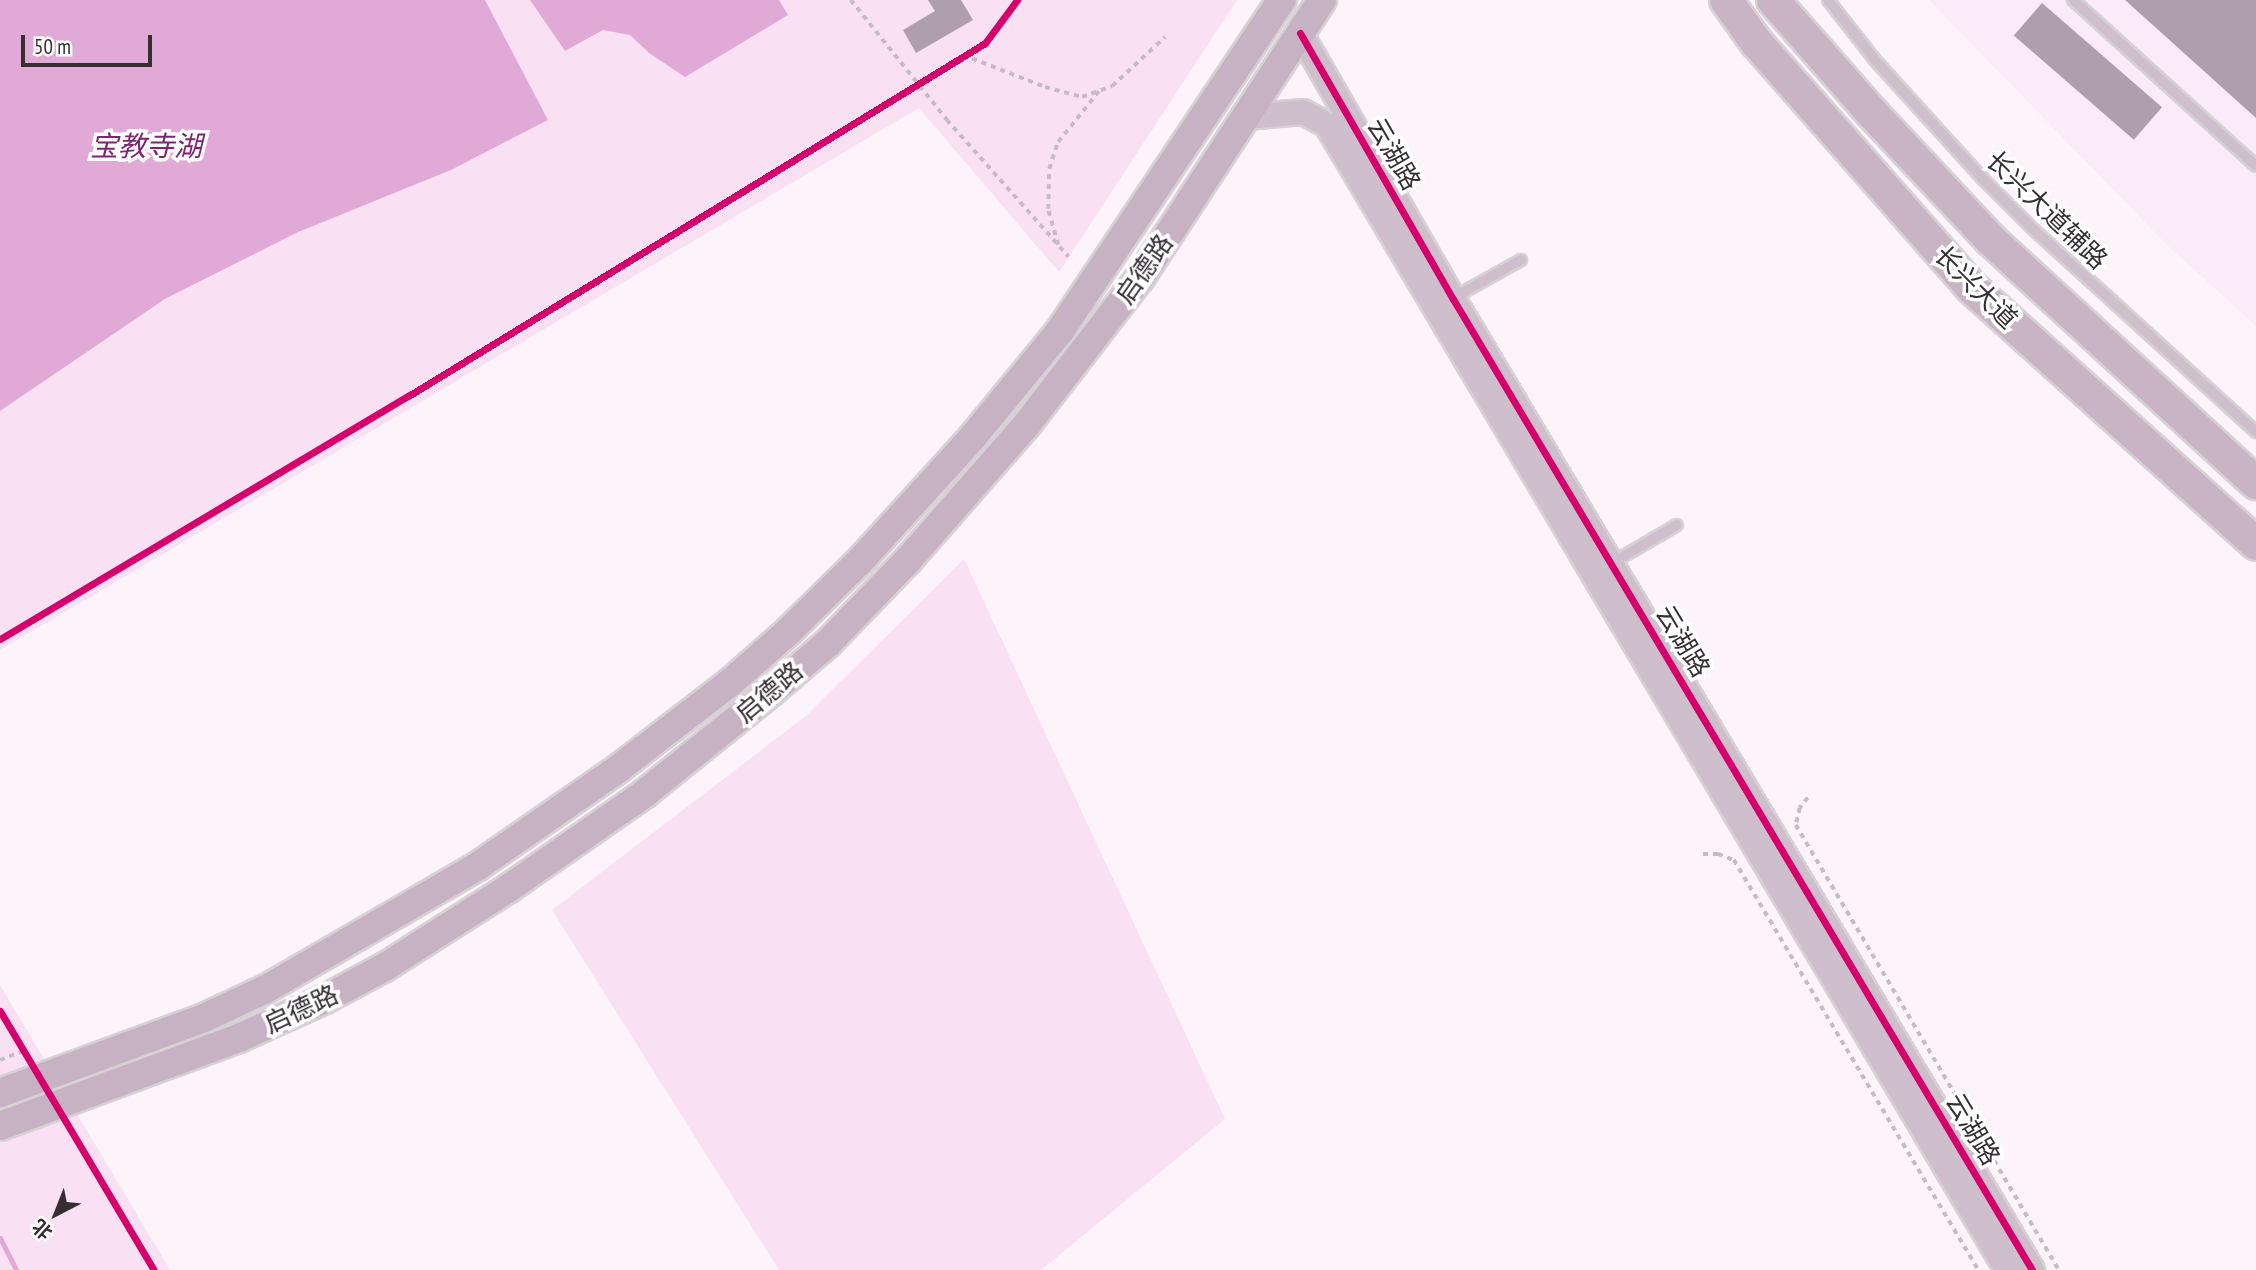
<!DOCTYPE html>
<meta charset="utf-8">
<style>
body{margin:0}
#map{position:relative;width:2256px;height:1270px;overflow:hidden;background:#fcf4fa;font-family:"PT Sans Narrow","Noto Sans SC",sans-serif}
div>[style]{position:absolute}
.built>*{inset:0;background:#fbeaf7}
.green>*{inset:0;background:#fae0f3}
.water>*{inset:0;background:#e1a9d6}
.stream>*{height:5px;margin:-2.5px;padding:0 2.5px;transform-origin:2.5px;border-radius:2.5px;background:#e1a9d6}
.building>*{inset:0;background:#af9eac;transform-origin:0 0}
.path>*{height:3.5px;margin-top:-1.75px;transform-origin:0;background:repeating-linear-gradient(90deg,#c7bcc5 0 5px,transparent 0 10px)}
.roads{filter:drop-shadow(2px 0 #d7d1d5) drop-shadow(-2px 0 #d7d1d5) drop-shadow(0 2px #d7d1d5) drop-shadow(0 -2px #d7d1d5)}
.service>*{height:10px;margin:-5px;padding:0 5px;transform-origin:5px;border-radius:5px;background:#cfbecb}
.tertiary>*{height:24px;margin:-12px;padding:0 12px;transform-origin:12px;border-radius:12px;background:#cfbecb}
.secondary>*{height:28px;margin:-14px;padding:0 14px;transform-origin:14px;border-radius:14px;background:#c6b2c2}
.primary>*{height:32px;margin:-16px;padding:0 16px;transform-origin:16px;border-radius:16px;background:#c8b4c4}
.cycleway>*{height:7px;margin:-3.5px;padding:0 3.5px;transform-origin:3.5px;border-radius:3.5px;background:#d6006c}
span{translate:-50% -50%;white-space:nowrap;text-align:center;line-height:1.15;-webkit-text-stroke:7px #fff;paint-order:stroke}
.street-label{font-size:26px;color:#352e33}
.water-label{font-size:28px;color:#7e2470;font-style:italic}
.north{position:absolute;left:21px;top:1179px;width:70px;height:70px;-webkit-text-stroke:5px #fff;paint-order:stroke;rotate:222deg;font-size:19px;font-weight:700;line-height:28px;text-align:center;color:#352e33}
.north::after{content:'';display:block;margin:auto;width:24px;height:32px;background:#352e33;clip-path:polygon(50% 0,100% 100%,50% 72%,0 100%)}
.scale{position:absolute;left:21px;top:35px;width:131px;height:32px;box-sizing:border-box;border:4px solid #352e33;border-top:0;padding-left:9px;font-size:21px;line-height:24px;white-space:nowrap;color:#352e33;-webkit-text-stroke:5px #fff;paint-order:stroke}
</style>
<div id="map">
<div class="built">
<i style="clip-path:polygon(1929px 0,2256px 0,2256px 326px,2167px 245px)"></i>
</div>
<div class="green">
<i style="clip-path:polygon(485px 0,530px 0,565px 51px,603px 30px,630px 35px,649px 53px,787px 15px,779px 0,1237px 0,1059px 272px,919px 108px,0 650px,0 411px,165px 299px,296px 233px,451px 170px,548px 120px)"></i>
<i style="clip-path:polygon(964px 559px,1225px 1119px,1041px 1270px,779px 1270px,552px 910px,806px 716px)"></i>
<i style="clip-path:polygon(0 985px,170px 1270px,0 1270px)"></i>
</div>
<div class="water">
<i style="clip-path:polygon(0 0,485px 0,548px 120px,451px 170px,296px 233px,165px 299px,0 411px)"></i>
<i style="clip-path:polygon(530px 0,779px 0,788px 15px,685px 77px,649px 53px,630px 35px,603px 30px,565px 51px)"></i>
</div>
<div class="stream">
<i style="left:0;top:1238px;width:36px;rotate:63deg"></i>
</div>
<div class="building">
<i style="clip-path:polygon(928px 0,961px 0,973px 20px,916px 53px,903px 30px,935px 11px)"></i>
<i style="clip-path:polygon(2125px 0,2256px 0,2256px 118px)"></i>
<i style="left:2042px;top:3px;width:159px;height:43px;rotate:41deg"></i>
</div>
<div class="path">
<i style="left:851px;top:0;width:154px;rotate:51.3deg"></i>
<i style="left:947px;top:120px;width:183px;rotate:48.3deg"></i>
<i style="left:963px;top:55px;width:88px;rotate:21.3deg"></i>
<i style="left:1045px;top:87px;width:38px;rotate:15deg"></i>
<i style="left:1082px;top:97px;width:32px;rotate:-20deg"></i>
<i style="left:1112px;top:86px;width:72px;rotate:-42.8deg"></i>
<i style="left:1058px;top:245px;width:37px;rotate:-106deg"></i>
<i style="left:1048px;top:209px;width:40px;rotate:-88.6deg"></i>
<i style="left:1049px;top:169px;width:28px;rotate:-72deg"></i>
<i style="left:1058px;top:142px;width:65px;rotate:-51.2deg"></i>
<i style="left:1808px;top:798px;width:13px;rotate:129deg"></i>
<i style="left:1800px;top:808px;width:17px;rotate:103deg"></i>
<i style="left:1796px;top:825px;width:517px;rotate:59.42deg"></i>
<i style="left:1703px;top:854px;width:15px"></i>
<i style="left:1718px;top:854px;width:17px;rotate:21deg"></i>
<i style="left:1734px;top:860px;width:477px;rotate:59.2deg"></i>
<i style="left:0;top:1060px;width:26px;rotate:-21deg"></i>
</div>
<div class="roads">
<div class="service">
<i style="left:1828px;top:0;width:76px;rotate:51.9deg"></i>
<i style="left:1875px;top:60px;width:161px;rotate:47.8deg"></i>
<i style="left:1983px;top:179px;width:71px;rotate:45deg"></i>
<i style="left:2033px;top:229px;width:302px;rotate:42.3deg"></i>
<i style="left:2073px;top:0;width:247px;rotate:42.2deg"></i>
<i style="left:1453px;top:298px;width:78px;rotate:-29.2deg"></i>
<i style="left:1612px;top:563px;width:75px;rotate:-30.3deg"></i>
</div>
<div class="tertiary">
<i style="left:1300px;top:33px;width:307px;rotate:60.1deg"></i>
<i style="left:1453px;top:299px;width:1131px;rotate:59.19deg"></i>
<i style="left:1246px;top:117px;width:57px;rotate:-5deg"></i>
<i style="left:1303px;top:112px;width:27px;rotate:28deg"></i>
<i style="left:1327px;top:125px;width:1332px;rotate:59.29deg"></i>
</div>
<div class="secondary">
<i style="left:0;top:1093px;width:217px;rotate:-20.2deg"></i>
<i style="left:204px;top:1018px;width:68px;rotate:-25.1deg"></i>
<i style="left:266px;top:989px;width:245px;rotate:-30.1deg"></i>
<i style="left:478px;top:866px;width:170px;rotate:-34.7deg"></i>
<i style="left:618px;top:769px;width:143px;rotate:-37.6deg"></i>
<i style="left:731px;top:682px;width:77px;rotate:-41.3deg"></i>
<i style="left:789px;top:631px;width:103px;rotate:-44.6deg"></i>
<i style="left:862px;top:559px;width:164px;rotate:-47.7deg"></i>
<i style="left:972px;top:438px;width:139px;rotate:-50.6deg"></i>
<i style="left:1060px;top:331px;width:399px;rotate:-56.2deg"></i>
<i style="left:0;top:1126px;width:255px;rotate:-20.2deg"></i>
<i style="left:239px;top:1038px;width:94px;rotate:-24.4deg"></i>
<i style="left:325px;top:999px;width:68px;rotate:-28.1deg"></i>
<i style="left:385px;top:967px;width:147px;rotate:-32.5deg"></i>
<i style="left:509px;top:888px;width:165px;rotate:-34.8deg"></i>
<i style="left:644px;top:794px;width:163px;rotate:-38.8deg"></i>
<i style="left:771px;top:692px;width:75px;rotate:-40.7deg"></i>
<i style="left:828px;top:643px;width:117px;rotate:-46deg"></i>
<i style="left:909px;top:559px;width:179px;rotate:-48.8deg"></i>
<i style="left:1027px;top:424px;width:185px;rotate:-52.3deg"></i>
<i style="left:1140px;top:278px;width:332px;rotate:-56.8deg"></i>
</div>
<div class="primary">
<i style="left:1726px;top:0;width:52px;rotate:54.5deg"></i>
<i style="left:1756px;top:42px;width:326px;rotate:48.7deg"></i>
<i style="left:1971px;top:287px;width:384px;rotate:42deg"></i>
<i style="left:1773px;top:0;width:150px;rotate:48.8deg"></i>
<i style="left:1872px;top:113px;width:174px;rotate:46.9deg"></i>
<i style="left:1991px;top:240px;width:360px;rotate:42.5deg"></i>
</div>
</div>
<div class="cycleway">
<i style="left:1300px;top:33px;width:307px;rotate:60.1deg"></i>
<i style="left:1453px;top:299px;width:1131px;rotate:59.19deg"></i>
<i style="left:0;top:639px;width:477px;rotate:-30.8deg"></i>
<i style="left:410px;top:395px;width:674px;rotate:-31.47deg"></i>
<i style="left:985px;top:43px;width:54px;rotate:-53.3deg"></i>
<i style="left:0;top:1011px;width:301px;rotate:59.3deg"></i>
</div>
<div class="street-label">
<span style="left:1394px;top:154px;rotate:60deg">云湖路</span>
<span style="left:2047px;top:210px;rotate:44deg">长兴大道辅路</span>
<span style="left:1144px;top:269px;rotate:-55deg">启德路</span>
<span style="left:1976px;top:287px;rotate:45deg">长兴大道</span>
<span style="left:1683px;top:641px;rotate:59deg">云湖路</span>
<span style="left:769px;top:692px;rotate:-40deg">启德路</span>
<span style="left:301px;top:1009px;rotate:-25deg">启德路</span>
<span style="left:1973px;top:1129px;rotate:59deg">云湖路</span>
</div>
<div class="water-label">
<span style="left:146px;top:146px">宝教寺湖</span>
</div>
<div class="north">北</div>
<div class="scale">50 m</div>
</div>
